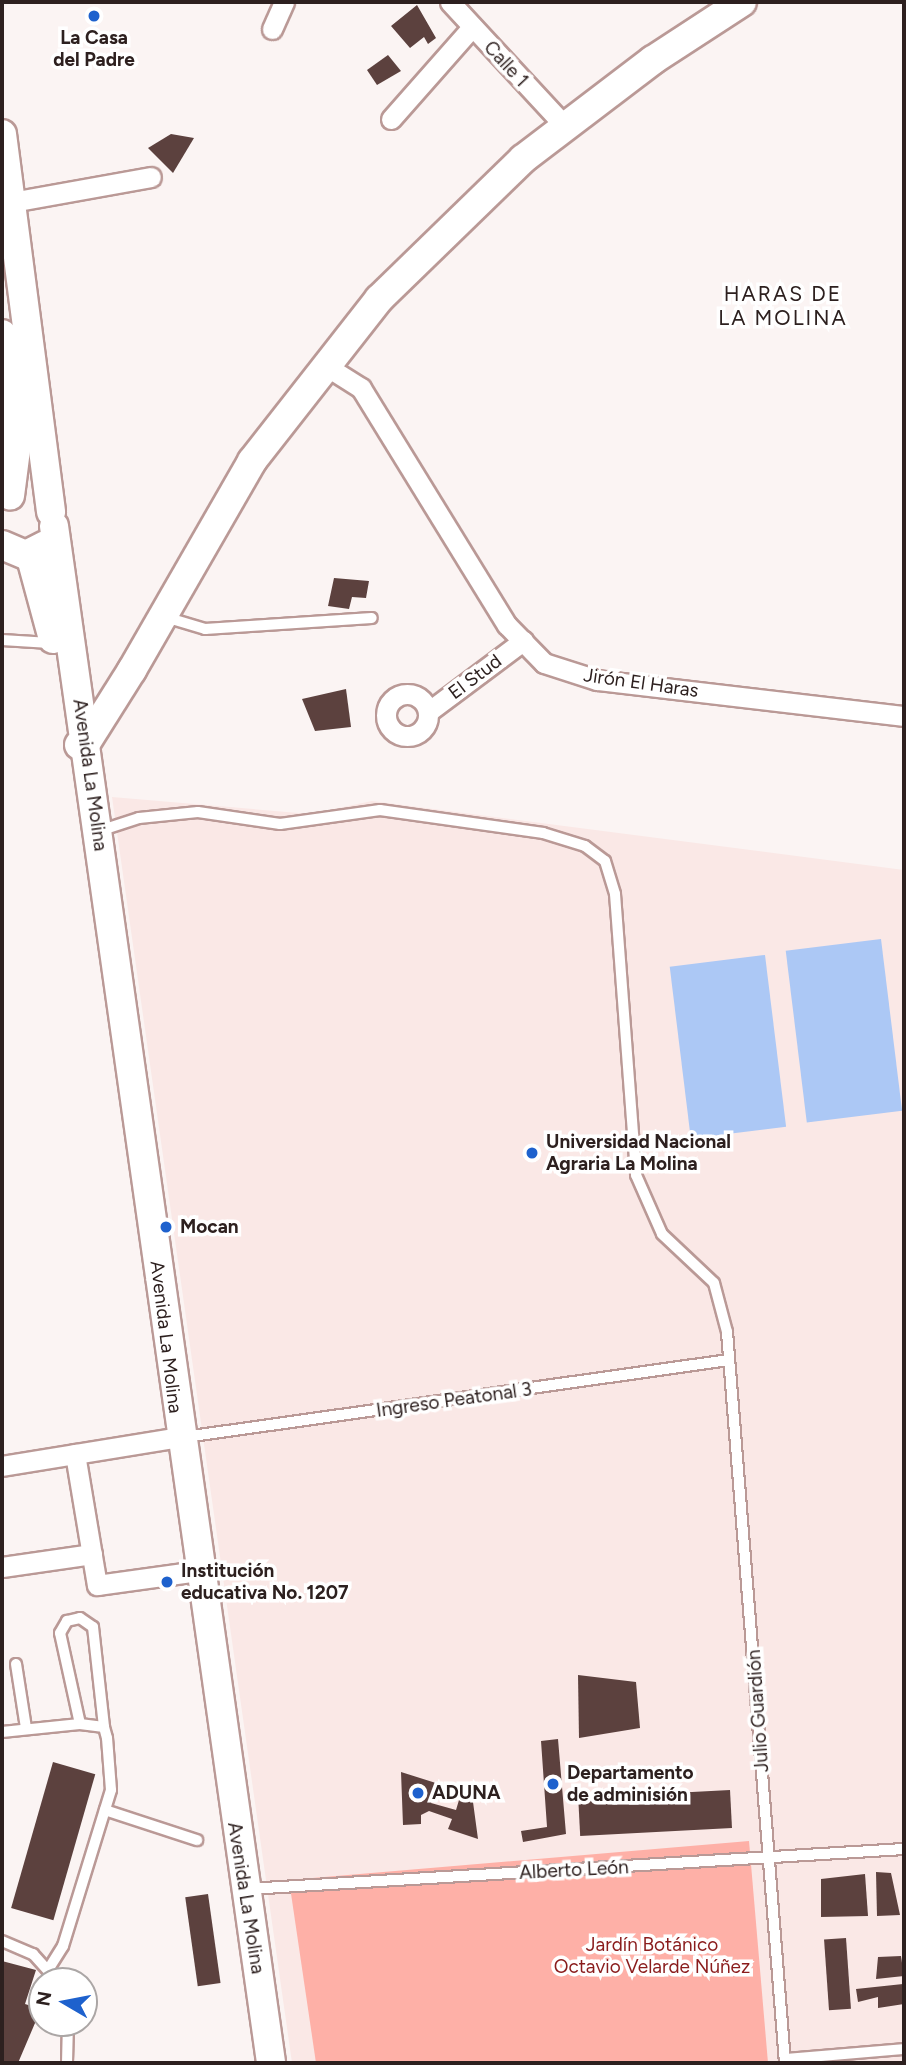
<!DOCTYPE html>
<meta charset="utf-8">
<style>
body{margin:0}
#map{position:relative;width:906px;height:2065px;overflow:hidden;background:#fbf4f3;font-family:Figtree,sans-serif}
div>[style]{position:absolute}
.built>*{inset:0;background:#fae8e6}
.forest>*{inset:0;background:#feb0a7}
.water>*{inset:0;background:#acc8f5;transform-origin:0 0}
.building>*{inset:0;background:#5c413e;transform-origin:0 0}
.roads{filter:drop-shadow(2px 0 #ba9996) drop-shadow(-2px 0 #ba9996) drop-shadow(0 2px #ba9996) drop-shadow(0 -2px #ba9996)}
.lane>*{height:10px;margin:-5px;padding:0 5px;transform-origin:5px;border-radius:5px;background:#fff}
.street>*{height:19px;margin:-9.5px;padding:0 9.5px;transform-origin:9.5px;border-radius:9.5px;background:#fff}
.street>.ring{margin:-9.5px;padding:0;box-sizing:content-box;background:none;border:19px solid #fff;border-radius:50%}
.secondary>*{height:28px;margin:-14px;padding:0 14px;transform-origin:14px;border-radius:14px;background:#fff}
.dots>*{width:19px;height:19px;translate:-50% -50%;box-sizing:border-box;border:4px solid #fff;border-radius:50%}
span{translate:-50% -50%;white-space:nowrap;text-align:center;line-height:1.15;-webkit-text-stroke:7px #fff;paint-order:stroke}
.poi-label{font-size:19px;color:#2d201f;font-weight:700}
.left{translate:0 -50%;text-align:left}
.street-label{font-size:19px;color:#2d201f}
.park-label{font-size:19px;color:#8a1c1c}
.neighbourhood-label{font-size:21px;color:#2d201f;letter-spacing:2px}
.frame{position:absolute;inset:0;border:4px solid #2d201f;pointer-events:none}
.north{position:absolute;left:28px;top:1967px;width:70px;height:70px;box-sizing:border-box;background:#fff;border:2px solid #aba6a5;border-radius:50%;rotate:280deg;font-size:19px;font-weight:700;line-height:28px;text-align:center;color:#2d201f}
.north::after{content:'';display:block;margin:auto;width:24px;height:32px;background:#1e61cd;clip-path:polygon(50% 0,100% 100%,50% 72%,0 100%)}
</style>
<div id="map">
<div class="built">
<i style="clip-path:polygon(112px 797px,310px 814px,372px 801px,904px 870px,904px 2063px,292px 2063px)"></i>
</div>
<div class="forest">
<i style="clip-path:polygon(749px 1841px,768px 2063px,316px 2063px,289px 1880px)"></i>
</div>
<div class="water">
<i style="left:881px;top:939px;width:173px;height:96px;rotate:83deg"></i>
<i style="left:765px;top:955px;width:173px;height:96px;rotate:83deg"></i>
</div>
<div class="building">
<i style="clip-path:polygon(417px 5px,436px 38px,428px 44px,424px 37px,410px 48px,391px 26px)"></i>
<i style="clip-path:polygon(388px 55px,401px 71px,377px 85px,367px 70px)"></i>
<i style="clip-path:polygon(171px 134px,194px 138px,173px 173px,148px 148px)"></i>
<i style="clip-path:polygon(334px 578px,369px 581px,366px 598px,352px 597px,349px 609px,328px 606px)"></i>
<i style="clip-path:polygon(346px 689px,351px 727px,315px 731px,302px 699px)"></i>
<i style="clip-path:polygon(578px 1675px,636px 1682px,640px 1728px,579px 1738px)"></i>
<i style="clip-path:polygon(558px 1739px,566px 1834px,523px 1842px,521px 1831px,547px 1827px,541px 1741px)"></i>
<i style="left:53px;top:1762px;width:44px;height:152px;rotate:16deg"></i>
<i style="clip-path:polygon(401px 1772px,439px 1784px,431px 1803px,456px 1810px,459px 1800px,473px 1802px,478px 1839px,448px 1829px,452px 1819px,429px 1811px,421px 1815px,421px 1824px,403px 1825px)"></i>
<i style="left:730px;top:1790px;width:38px;height:152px;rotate:87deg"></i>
<i style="clip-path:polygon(876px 1872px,891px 1873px,900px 1915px,877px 1916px)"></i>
<i style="clip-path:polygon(865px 1874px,868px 1916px,821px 1917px,821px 1879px)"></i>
<i style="left:208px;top:1894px;width:90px;height:23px;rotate:82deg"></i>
<i style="left:846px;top:1938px;width:71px;height:22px;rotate:86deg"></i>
<i style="clip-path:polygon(901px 1956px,904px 1976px,876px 1979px,878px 1957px)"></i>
<i style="clip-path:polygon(2px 1961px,36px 1970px,25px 2004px,41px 2009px,18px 2063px,2px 2063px)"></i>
<i style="clip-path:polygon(903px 1984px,904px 2004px,878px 2008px,878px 1997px,858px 2002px,856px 1989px)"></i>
</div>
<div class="roads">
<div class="lane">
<i style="left:165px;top:617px;width:42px;rotate:16.7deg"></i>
<i style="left:205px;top:629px;width:167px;rotate:-3.8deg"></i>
<i style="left:2px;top:640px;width:48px;rotate:3.6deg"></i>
<i style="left:99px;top:831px;width:42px;rotate:-18deg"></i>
<i style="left:139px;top:818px;width:59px;rotate:-5.8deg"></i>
<i style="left:198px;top:812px;width:83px;rotate:8.3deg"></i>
<i style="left:280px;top:824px;width:101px;rotate:-8deg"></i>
<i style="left:380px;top:810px;width:165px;rotate:8deg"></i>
<i style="left:543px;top:833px;width:44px;rotate:17.2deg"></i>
<i style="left:585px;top:846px;width:25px;rotate:37deg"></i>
<i style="left:605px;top:861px;width:34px;rotate:73deg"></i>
<i style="left:615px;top:894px;width:282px;rotate:85.7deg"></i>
<i style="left:636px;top:1175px;width:64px;rotate:66.2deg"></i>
<i style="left:662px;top:1234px;width:71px;rotate:43.3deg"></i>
<i style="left:714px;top:1283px;width:51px;rotate:75.1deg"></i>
<i style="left:727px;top:1332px;width:733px;rotate:85.46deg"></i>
<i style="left:185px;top:1437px;width:549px;rotate:-8.06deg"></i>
<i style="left:16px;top:1664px;width:65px;rotate:81.1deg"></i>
<i style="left:80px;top:1724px;width:93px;rotate:-102.4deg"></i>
<i style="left:60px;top:1633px;width:14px;rotate:-60deg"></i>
<i style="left:67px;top:1621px;width:13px;rotate:-13deg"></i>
<i style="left:80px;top:1618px;width:16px;rotate:35deg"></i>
<i style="left:93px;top:1627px;width:101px;rotate:83.7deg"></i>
<i style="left:2px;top:1732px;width:78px;rotate:-5.9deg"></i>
<i style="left:80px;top:1724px;width:24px;rotate:7deg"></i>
<i style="left:104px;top:1727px;width:11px;rotate:75deg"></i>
<i style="left:107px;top:1738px;width:52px;rotate:85.6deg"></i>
<i style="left:111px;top:1790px;width:163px;rotate:107.1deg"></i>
<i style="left:63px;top:1946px;width:25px;rotate:122deg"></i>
<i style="left:105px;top:1810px;width:97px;rotate:18.1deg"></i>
<i style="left:248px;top:1889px;width:657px;rotate:-3.49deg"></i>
<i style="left:2px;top:1941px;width:34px;rotate:23deg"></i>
<i style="left:33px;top:1954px;width:36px;rotate:48deg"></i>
<i style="left:785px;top:2059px;width:119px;rotate:-4.8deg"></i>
<i style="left:67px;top:2063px;width:40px;rotate:-88.6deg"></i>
</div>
<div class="street">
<i style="left:450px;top:2px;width:168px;rotate:47.2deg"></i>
<i style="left:272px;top:29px;width:30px;rotate:-66deg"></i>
<i style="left:391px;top:119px;width:123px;rotate:-48.6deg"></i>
<i style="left:12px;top:202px;width:141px;rotate:-10.2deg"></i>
<i style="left:323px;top:364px;width:45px;rotate:32.3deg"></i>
<i style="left:361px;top:388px;width:278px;rotate:58.4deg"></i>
<i style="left:507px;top:625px;width:53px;rotate:45.8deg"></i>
<i style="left:544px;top:663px;width:56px;rotate:17.8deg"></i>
<i style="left:597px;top:680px;width:309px;rotate:6.7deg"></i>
<i class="ring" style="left:386px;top:694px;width:23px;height:23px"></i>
<i style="left:428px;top:712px;width:119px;rotate:-36.8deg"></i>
<i style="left:75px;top:1454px;width:133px;rotate:80.5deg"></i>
<i style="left:97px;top:1585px;width:102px;rotate:-7.9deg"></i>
<i style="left:2px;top:1466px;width:179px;rotate:-9.3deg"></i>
<i style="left:2px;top:1567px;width:91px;rotate:-8.2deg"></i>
</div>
<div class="secondary">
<i style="left:2px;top:134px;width:381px;rotate:82.6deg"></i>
<i style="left:2px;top:334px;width:109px;rotate:82.1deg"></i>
<i style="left:17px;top:442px;width:54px;rotate:97.4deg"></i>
<i style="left:54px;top:526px;width:1552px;rotate:81.96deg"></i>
<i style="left:2px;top:545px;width:26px;rotate:23deg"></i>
<i style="left:26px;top:555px;width:22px;rotate:-27deg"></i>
<i style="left:30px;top:554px;width:88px;rotate:74.9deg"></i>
<i style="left:79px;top:745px;width:7px;rotate:-16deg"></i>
<i style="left:86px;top:743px;width:86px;rotate:-57.8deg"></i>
<i style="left:132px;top:670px;width:241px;rotate:-60.1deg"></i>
<i style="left:252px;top:461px;width:206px;rotate:-51.9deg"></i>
<i style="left:379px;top:299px;width:201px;rotate:-44.2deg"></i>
<i style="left:523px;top:159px;width:163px;rotate:-37.3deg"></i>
<i style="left:653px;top:60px;width:106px;rotate:-33.1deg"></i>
</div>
</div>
<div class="dots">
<i style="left:94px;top:16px;background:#1e61cd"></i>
<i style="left:532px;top:1153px;background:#1e61cd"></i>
<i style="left:166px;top:1227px;background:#1e61cd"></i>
<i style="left:167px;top:1582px;background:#1e61cd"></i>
<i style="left:553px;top:1784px;background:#1e61cd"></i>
<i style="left:418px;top:1793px;background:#1e61cd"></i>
</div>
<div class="poi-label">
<span style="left:94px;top:49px">La Casa<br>del Padre</span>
<span class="left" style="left:546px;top:1153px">Universidad Nacional<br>Agraria La Molina</span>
<span class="left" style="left:180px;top:1227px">Mocan</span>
<span class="left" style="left:181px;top:1582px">Institución<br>educativa No. 1207</span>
<span class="left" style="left:567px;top:1784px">Departamento<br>de adminisión</span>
<span class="left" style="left:432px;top:1793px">ADUNA</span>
</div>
<div class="street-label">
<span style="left:506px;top:64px;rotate:47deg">Calle 1</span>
<span style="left:475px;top:677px;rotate:-37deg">El Stud</span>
<span style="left:641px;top:683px;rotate:8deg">Jirón El Haras</span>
<span style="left:90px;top:775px;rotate:82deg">Avenida La Molina</span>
<span style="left:166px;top:1337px;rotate:83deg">Avenida La Molina</span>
<span style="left:454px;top:1400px;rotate:-8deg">Ingreso Peatonal 3</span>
<span style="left:758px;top:1711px;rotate:-94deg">Julio Guardión</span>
<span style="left:574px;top:1870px;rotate:-3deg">Alberto León</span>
<span style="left:246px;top:1898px;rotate:81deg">Avenida La Molina</span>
</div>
<div class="park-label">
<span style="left:652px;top:1956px">Jardín Botánico<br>Octavio Velarde Núñez</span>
</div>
<div class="neighbourhood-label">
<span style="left:783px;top:306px">HARAS DE<br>LA MOLINA</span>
</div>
<div class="frame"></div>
<div class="north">N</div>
</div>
